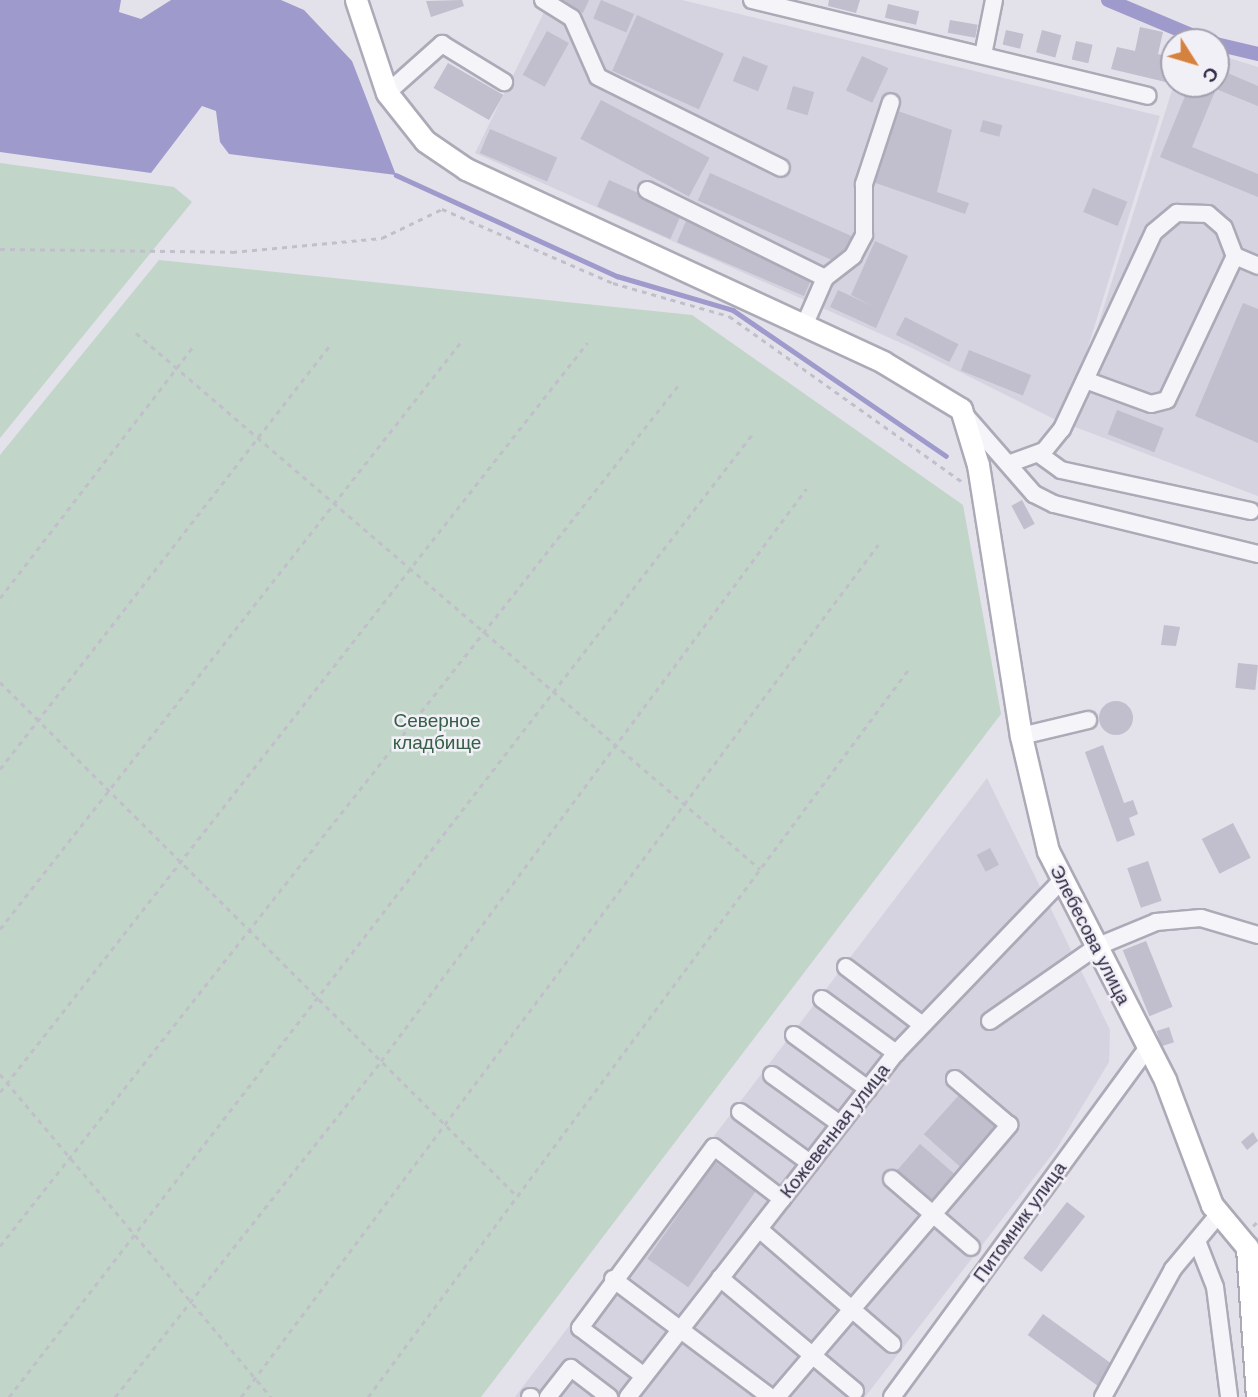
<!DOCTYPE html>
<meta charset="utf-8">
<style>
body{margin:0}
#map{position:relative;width:1258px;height:1397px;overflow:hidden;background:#e3e1ea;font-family:Arial,sans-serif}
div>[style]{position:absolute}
.built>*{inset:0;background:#d5d3df}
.green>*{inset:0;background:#c1d5c8}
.water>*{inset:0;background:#9f9acc}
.stream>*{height:4.5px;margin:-2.25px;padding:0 2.25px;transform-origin:2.25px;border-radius:2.25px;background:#9f9acc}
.canal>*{height:14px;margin:-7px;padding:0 7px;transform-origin:7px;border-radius:7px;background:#9f9acc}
.building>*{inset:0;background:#c1becd;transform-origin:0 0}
.round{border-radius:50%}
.path>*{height:2.5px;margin-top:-1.25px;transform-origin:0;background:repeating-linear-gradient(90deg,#c1bfc9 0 5px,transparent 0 10px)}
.roads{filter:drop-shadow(2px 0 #adaab8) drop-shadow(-2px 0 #adaab8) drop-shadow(0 2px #adaab8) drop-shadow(0 -2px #adaab8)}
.minor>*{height:16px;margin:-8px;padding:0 8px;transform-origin:8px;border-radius:8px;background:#f5f4f8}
.major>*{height:21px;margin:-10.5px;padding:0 10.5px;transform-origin:10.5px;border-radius:10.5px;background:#fff}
span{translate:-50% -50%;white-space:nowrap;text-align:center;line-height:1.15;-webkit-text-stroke:5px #f2f0f7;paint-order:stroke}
.park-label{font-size:19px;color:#355f46}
.street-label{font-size:19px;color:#2e2843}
.north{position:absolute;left:1160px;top:28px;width:70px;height:70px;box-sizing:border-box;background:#f2f0f7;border:2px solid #a4a0af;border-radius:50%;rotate:127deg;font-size:19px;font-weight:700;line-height:28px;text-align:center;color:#2e2843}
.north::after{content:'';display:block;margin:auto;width:24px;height:32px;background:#d6823f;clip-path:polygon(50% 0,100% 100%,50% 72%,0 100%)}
</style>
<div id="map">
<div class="built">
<i style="clip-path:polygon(550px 0,682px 0,1160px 116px,1064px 424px,910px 347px,475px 153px)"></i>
<i style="clip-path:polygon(1216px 54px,1258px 67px,1258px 496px,1067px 424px,1174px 84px,1216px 84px)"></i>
<i style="clip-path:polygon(987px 778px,1110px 1030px,1109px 1062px,1057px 1148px,865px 1397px,515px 1397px)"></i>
</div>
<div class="green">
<i style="clip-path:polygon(0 163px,174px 187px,192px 202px,0 438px)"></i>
<i style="clip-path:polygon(159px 260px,692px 315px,963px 505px,1001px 714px,481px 1397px,0 1397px,0 455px)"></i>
</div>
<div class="water">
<i style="clip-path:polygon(0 0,121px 0,119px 12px,141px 19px,171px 0,281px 0,304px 10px,352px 61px,396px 175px,229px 154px,220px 142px,216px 111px,202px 106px,151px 173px,0 152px)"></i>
</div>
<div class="stream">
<i style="left:396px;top:175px;width:243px;rotate:24.6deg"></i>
<i style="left:617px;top:276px;width:121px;rotate:16.3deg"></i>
<i style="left:733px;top:310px;width:258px;rotate:34.4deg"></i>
</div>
<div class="canal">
<i style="left:1108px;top:0;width:108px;rotate:22.8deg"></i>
<i style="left:1216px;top:44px;width:43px;rotate:13.4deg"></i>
</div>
<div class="building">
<i style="clip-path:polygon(462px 0,464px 6px,431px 17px,426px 1px)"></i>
<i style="clip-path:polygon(561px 0,589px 0,583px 13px)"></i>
<i style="left:601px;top:0;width:36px;height:20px;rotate:23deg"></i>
<i style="clip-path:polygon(829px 0,860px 0,856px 13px,828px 6px)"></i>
<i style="left:888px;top:4px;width:32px;height:14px;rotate:13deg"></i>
<i style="left:637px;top:15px;width:95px;height:61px;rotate:24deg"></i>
<i style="left:950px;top:20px;width:28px;height:13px;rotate:10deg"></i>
<i style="clip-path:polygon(1140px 27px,1163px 32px,1158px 54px,1174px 58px,1174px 84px,1111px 69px,1117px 47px,1135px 51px)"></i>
<i style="left:1006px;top:30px;width:18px;height:15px;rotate:13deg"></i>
<i style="left:1042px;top:30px;width:20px;height:23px;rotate:15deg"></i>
<i style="left:547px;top:31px;width:25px;height:50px;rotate:29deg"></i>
<i style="left:1076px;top:41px;width:17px;height:19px;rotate:13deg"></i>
<i style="left:743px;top:56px;width:27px;height:27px;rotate:22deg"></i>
<i style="left:862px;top:56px;width:29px;height:38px;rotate:25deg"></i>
<i style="left:448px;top:63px;width:64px;height:29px;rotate:30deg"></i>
<i style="clip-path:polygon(1216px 68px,1258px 86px,1258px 106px,1216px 89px,1192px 147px,1258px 174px,1258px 197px,1160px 157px,1190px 84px,1216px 84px)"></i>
<i style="left:793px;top:86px;width:22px;height:24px;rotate:16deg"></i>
<i style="left:601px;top:100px;width:123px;height:44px;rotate:28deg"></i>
<i style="clip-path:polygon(895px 110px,952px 130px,937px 192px,969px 203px,965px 214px,870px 181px)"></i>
<i style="left:983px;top:120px;width:20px;height:12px;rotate:15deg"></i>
<i style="left:490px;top:129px;width:73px;height:26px;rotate:23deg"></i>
<i style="left:710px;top:173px;width:156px;height:30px;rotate:24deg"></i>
<i style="left:609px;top:180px;width:80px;height:29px;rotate:24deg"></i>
<i style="left:1093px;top:188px;width:37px;height:26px;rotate:22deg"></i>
<i style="left:686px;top:221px;width:138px;height:23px;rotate:23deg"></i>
<i style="clip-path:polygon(875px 241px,908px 256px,876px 328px,830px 307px,838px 290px,874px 307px,851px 295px)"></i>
<i style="clip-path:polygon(1243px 303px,1258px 309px,1258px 443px,1195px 416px)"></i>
<i style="left:905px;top:317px;width:60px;height:20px;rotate:27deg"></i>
<i style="left:969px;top:350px;width:67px;height:22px;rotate:22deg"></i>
<i style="left:1117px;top:410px;width:50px;height:26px;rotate:21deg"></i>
<i style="left:1022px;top:500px;width:27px;height:12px;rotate:62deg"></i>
<i style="clip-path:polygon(1164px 625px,1180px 627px,1176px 646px,1161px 645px)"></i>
<i style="left:1238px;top:663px;width:20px;height:25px;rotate:6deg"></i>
<i class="round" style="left:1099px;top:701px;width:34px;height:34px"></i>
<i style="clip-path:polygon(1103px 745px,1124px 803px,1133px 800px,1138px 814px,1129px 818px,1135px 835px,1117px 842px,1085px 752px)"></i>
<i style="left:1233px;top:823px;width:39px;height:35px;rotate:63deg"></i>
<i style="left:990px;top:848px;width:19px;height:15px;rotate:62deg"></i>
<i style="left:1148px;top:861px;width:42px;height:22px;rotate:71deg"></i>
<i style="left:1146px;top:941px;width:71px;height:25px;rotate:68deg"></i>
<i style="left:1169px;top:1027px;width:16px;height:13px;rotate:72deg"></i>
<i style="left:960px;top:1094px;width:50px;height:54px;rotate:42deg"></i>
<i style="clip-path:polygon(1253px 1132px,1258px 1141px,1247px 1150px,1241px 1142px)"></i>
<i style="left:920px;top:1144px;width:48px;height:40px;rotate:41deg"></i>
<i style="left:715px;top:1162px;width:50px;height:118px;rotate:35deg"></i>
<i style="left:1067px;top:1202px;width:23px;height:71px;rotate:38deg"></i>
<i style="left:1043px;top:1314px;width:86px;height:26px;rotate:36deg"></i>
</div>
<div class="path">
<i style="left:0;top:249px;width:232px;rotate:0.7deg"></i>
<i style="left:232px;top:252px;width:151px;rotate:-5.3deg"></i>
<i style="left:382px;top:238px;width:67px;rotate:-25.8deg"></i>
<i style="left:442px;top:209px;width:186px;rotate:23.4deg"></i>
<i style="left:613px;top:283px;width:121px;rotate:15.9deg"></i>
<i style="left:729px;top:316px;width:287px;rotate:35.4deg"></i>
<i style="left:136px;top:333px;width:823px;rotate:40.66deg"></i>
<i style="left:0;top:598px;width:319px;rotate:-52.5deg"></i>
<i style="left:0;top:682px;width:728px;rotate:44.83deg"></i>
<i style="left:0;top:769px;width:537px;rotate:-52.11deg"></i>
<i style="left:0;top:929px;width:745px;rotate:-51.87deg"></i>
<i style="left:0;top:1074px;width:422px;rotate:50deg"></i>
<i style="left:0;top:1092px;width:952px;rotate:-51.91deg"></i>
<i style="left:1253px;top:1226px;width:7px;rotate:-45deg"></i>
<i style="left:0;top:1246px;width:1100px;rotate:-51.76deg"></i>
<i style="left:9px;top:1397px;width:1219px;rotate:-52.33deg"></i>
<i style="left:115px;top:1397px;width:429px;rotate:-51.6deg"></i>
<i style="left:381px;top:1061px;width:713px;rotate:-53.39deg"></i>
<i style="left:241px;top:1397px;width:1064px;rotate:-53.22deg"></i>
<i style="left:368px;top:1397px;width:906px;rotate:-53.4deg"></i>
</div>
<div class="roads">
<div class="minor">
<i style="left:543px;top:0;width:34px;rotate:32deg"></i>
<i style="left:572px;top:18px;width:64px;rotate:66.2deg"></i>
<i style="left:598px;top:77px;width:204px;rotate:26.4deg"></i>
<i style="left:752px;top:0;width:407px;rotate:13.6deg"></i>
<i style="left:983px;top:55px;width:56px;rotate:-78.7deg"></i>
<i style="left:387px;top:93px;width:74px;rotate:-41.7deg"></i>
<i style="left:442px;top:44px;width:73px;rotate:31.5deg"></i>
<i style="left:647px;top:190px;width:199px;rotate:26.3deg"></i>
<i style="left:825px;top:278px;width:36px;rotate:-38deg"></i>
<i style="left:853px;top:256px;width:24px;rotate:-62deg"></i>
<i style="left:864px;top:235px;width:51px;rotate:-90deg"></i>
<i style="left:864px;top:184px;width:86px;rotate:-71.8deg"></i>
<i style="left:1235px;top:256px;width:25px;rotate:23deg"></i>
<i style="left:804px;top:326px;width:52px;rotate:-66.4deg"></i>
<i style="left:965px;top:415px;width:105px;rotate:48.9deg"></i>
<i style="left:1034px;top:494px;width:22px;rotate:27deg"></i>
<i style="left:1054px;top:504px;width:210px;rotate:13.8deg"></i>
<i style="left:1039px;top:454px;width:27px;rotate:36deg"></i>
<i style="left:1061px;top:470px;width:194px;rotate:12.2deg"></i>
<i style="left:1008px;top:464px;width:38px;rotate:-20deg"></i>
<i style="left:1044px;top:451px;width:28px;rotate:-51deg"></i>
<i style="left:1062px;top:429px;width:217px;rotate:-65deg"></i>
<i style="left:1154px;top:232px;width:30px;rotate:-40deg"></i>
<i style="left:1177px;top:213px;width:31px;rotate:2deg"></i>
<i style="left:1208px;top:214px;width:21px;rotate:41deg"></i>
<i style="left:1224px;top:228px;width:30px;rotate:69deg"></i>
<i style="left:1235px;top:256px;width:159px;rotate:115.3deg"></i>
<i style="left:1167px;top:400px;width:16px;rotate:166deg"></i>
<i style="left:1151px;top:404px;width:70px;rotate:-160deg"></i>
<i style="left:1021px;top:736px;width:69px;rotate:-13.4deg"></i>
<i style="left:846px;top:967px;width:94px;rotate:37.2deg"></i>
<i style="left:822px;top:999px;width:92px;rotate:36.1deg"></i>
<i style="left:990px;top:1021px;width:129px;rotate:-34.9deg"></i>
<i style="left:1096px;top:947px;width:65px;rotate:-22.6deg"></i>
<i style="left:1156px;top:922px;width:45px;rotate:-5.1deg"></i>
<i style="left:1201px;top:918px;width:59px;rotate:16.6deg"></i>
<i style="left:794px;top:1035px;width:92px;rotate:36.1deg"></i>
<i style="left:772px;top:1075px;width:84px;rotate:35.8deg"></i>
<i style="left:740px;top:1112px;width:87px;rotate:36.1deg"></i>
<i style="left:892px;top:1179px;width:104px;rotate:40.7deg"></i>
<i style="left:759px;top:1229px;width:176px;rotate:40.8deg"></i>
<i style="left:1197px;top:1241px;width:49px;rotate:68.6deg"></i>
<i style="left:1215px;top:1287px;width:111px;rotate:82.7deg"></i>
<i style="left:720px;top:1278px;width:176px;rotate:39.9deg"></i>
<i style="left:613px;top:1279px;width:196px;rotate:36.9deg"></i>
<i style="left:644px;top:1376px;width:80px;rotate:-143.1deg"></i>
<i style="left:580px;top:1328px;width:225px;rotate:-53.5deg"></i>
<i style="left:714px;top:1147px;width:86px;rotate:37.4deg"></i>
<i style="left:530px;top:1397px;width:1px"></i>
<i style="left:548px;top:1397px;width:37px;rotate:-52deg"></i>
<i style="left:571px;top:1368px;width:48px;rotate:37.3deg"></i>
<i style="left:628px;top:1397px;width:436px;rotate:-52.1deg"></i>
<i style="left:896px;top:1053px;width:237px;rotate:-46.2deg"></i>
<i style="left:777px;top:1397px;width:358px;rotate:-49.5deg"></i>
<i style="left:1009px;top:1125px;width:71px;rotate:-139.6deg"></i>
<i style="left:892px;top:1397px;width:434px;rotate:-53.8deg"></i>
<i style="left:1103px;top:1397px;width:146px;rotate:-61.3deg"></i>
<i style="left:1173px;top:1269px;width:70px;rotate:-50.2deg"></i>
</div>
<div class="major">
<i style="left:356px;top:0;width:98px;rotate:71.6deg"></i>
<i style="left:387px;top:93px;width:61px;rotate:51.6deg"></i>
<i style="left:425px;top:141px;width:50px;rotate:34.3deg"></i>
<i style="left:466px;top:169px;width:459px;rotate:24.8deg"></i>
<i style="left:883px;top:362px;width:91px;rotate:31.1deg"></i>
<i style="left:961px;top:409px;width:59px;rotate:73.1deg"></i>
<i style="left:978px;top:465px;width:274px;rotate:81deg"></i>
<i style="left:1021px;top:736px;width:118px;rotate:76.8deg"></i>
<i style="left:1048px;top:851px;width:257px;rotate:62.9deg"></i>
<i style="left:1165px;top:1080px;width:134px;rotate:69.4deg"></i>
<i style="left:1212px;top:1205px;width:55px;rotate:50.2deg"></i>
<i style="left:1247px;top:1247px;width:150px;rotate:86.2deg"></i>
</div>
</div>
<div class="park-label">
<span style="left:437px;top:732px">Северное<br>кладбище</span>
</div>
<div class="street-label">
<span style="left:1090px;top:935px;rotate:63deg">Элебесова улица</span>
<span style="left:835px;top:1131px;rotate:-52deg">Кожевенная улица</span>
<span style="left:1020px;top:1222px;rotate:-54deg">Питомник улица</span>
</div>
<div class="north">С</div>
</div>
